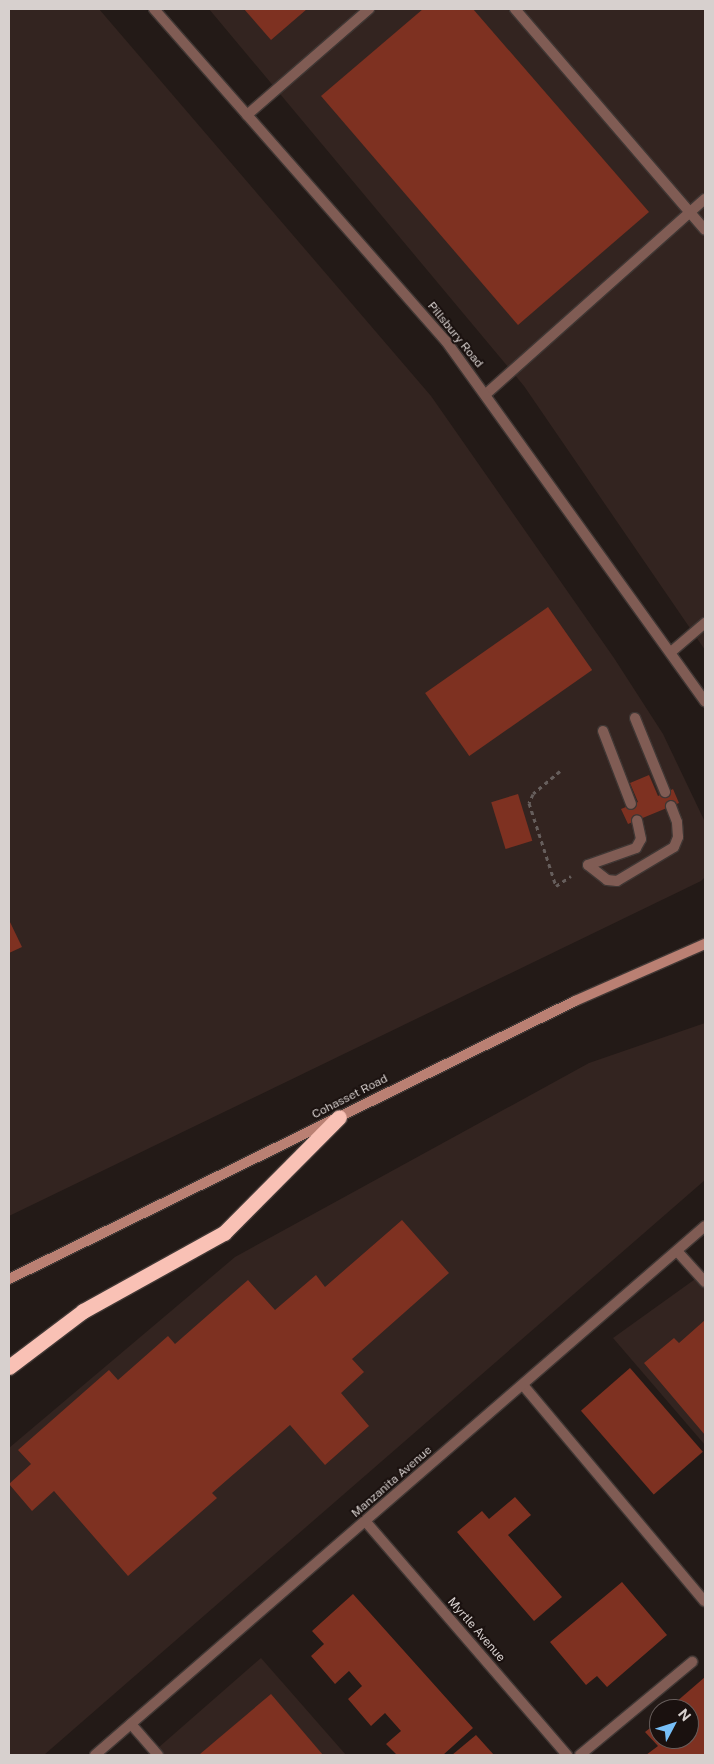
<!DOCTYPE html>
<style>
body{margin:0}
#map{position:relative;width:714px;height:1764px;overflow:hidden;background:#231a17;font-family:"Public Sans",sans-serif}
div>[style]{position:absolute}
.built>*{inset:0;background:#332420}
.building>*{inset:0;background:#7e3121;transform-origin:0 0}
.path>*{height:3px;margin-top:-1.5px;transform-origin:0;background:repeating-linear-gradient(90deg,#665e5c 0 4px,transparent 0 8px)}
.roads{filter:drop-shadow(1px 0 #403734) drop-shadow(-1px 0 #403734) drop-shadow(0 1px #403734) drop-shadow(0 -1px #403734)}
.service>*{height:10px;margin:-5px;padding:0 5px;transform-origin:5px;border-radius:5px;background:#805c54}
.minor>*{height:10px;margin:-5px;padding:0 5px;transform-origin:5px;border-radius:5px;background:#805c54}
.secondary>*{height:10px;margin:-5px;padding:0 5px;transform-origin:5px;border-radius:5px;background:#ba8073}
.motorway>*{height:15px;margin:-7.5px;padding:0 7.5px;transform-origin:7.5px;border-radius:7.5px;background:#f9c1b5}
span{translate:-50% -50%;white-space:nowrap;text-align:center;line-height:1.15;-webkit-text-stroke:4px #1a110f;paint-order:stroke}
.street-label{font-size:12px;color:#d7d0ce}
.frame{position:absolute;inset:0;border:10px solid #d7d0ce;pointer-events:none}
.north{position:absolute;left:649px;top:1699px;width:50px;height:50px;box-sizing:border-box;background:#1a110f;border:1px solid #665d5b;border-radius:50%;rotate:50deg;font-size:14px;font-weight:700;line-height:20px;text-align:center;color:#d7d0ce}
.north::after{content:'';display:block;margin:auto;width:18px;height:22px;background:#77bff7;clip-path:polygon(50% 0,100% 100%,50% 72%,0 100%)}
</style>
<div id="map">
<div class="built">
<i style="clip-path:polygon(9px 9px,99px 9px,431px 396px,614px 658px,663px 734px,705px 822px,705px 877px,701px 881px,9px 1216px)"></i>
<i style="clip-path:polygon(209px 9px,705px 9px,705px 650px,524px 386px)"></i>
<i style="clip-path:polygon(705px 1023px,705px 1180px,44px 1755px,9px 1755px,9px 1448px,235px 1257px,589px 1063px)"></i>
<i style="clip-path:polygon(705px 1272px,705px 1445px,613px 1338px)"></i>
<i style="clip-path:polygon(261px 1658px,346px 1755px,150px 1755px)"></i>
</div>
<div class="building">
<i style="clip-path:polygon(244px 9px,307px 9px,271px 40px)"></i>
<i style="clip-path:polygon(423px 9px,473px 9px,649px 212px,518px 325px,321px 96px)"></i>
<i style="left:548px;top:607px;width:77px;height:150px;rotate:55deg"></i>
<i style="clip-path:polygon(649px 775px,658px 796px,673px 789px,679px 803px,628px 824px,621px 809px,638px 802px,630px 783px)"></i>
<i style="left:518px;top:794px;width:49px;height:28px;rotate:73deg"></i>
<i style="clip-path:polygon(9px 920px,22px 947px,9px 953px)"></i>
<i style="clip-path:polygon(402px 1220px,449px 1273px,352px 1359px,364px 1372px,341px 1393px,369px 1426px,325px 1465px,290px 1425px,212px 1493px,217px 1498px,128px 1576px,54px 1491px,32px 1511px,9px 1484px,31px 1464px,18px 1450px,109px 1370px,118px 1380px,168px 1336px,175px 1344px,248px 1280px,275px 1310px,316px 1275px,325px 1287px)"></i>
<i style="clip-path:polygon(705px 1320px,705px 1435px,644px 1363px,674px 1338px,679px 1343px)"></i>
<i style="left:630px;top:1368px;width:111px;height:65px;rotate:49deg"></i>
<i style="clip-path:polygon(515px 1497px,531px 1515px,508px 1535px,562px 1597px,534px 1621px,457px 1532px,482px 1511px,489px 1519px)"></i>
<i style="clip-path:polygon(622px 1582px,667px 1635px,607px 1687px,597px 1676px,586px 1685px,550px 1642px)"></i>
<i style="clip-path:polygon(353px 1594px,473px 1728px,443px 1755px,397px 1755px,386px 1744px,401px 1731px,385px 1713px,371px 1726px,348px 1699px,362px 1686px,349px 1671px,335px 1684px,311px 1656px,324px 1644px,312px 1631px)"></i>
<i style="clip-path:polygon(705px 1677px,705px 1755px,646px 1755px,658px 1746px,645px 1732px,659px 1721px,659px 1739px,689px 1739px,689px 1709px,668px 1709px)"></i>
<i style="clip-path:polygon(271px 1694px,323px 1755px,201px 1755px,200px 1754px)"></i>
<i style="clip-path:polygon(476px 1735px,494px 1755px,452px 1755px)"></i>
</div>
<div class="path">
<i style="left:560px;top:771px;width:35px;rotate:140deg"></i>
<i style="left:533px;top:794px;width:10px;rotate:114deg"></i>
<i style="left:529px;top:803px;width:87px;rotate:72deg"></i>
<i style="left:556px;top:886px;width:18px;rotate:-34deg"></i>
</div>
<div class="roads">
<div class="service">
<i style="left:515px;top:9px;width:291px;rotate:49.3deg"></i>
<i style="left:247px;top:115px;width:162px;rotate:-41deg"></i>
<i style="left:486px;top:394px;width:293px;rotate:-41.7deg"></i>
<i style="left:671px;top:652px;width:45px;rotate:-40.5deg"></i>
<i style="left:635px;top:718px;width:80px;rotate:67.9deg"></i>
<i style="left:603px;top:731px;width:78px;rotate:69deg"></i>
<i style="left:588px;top:865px;width:24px;rotate:38deg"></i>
<i style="left:607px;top:880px;width:10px;rotate:6deg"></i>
<i style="left:617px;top:881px;width:66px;rotate:-30.8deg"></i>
<i style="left:674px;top:847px;width:11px;rotate:-68deg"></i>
<i style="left:678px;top:837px;width:15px;rotate:-94deg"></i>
<i style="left:677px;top:822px;width:17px;rotate:-111deg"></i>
<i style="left:588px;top:865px;width:51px;rotate:-19.5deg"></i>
<i style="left:636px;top:848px;width:10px;rotate:-61deg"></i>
<i style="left:641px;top:839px;width:19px;rotate:-102deg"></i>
<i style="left:677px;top:1251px;width:42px;rotate:47.9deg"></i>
<i style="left:523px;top:1385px;width:282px;rotate:50deg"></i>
<i style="left:131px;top:1724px;width:41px;rotate:48.9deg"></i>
<i style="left:580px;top:1755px;width:146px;rotate:-39.7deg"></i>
</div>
<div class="minor">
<i style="left:154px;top:9px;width:442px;rotate:48.7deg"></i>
<i style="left:446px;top:341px;width:444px;rotate:54.3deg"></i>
<i style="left:366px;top:1522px;width:308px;rotate:49.2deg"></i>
<i style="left:95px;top:1755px;width:807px;rotate:-40.93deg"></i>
</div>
<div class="secondary">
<i style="left:9px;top:1279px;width:631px;rotate:-26.16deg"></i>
<i style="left:575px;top:1001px;width:142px;rotate:-23.7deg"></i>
</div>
<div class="motorway">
<i style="left:9px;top:1367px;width:93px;rotate:-37.1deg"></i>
<i style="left:83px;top:1311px;width:161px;rotate:-29deg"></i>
<i style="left:224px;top:1233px;width:163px;rotate:-45.2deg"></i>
</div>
</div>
<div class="street-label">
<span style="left:455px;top:335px;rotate:51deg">Pillsbury Road</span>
<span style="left:350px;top:1097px;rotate:-27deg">Cohasset Road</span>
<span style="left:392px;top:1482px;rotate:-41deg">Manzanita Avenue</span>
<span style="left:476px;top:1630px;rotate:49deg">Myrtle Avenue</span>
</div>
<div class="frame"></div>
<div class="north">N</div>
</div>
